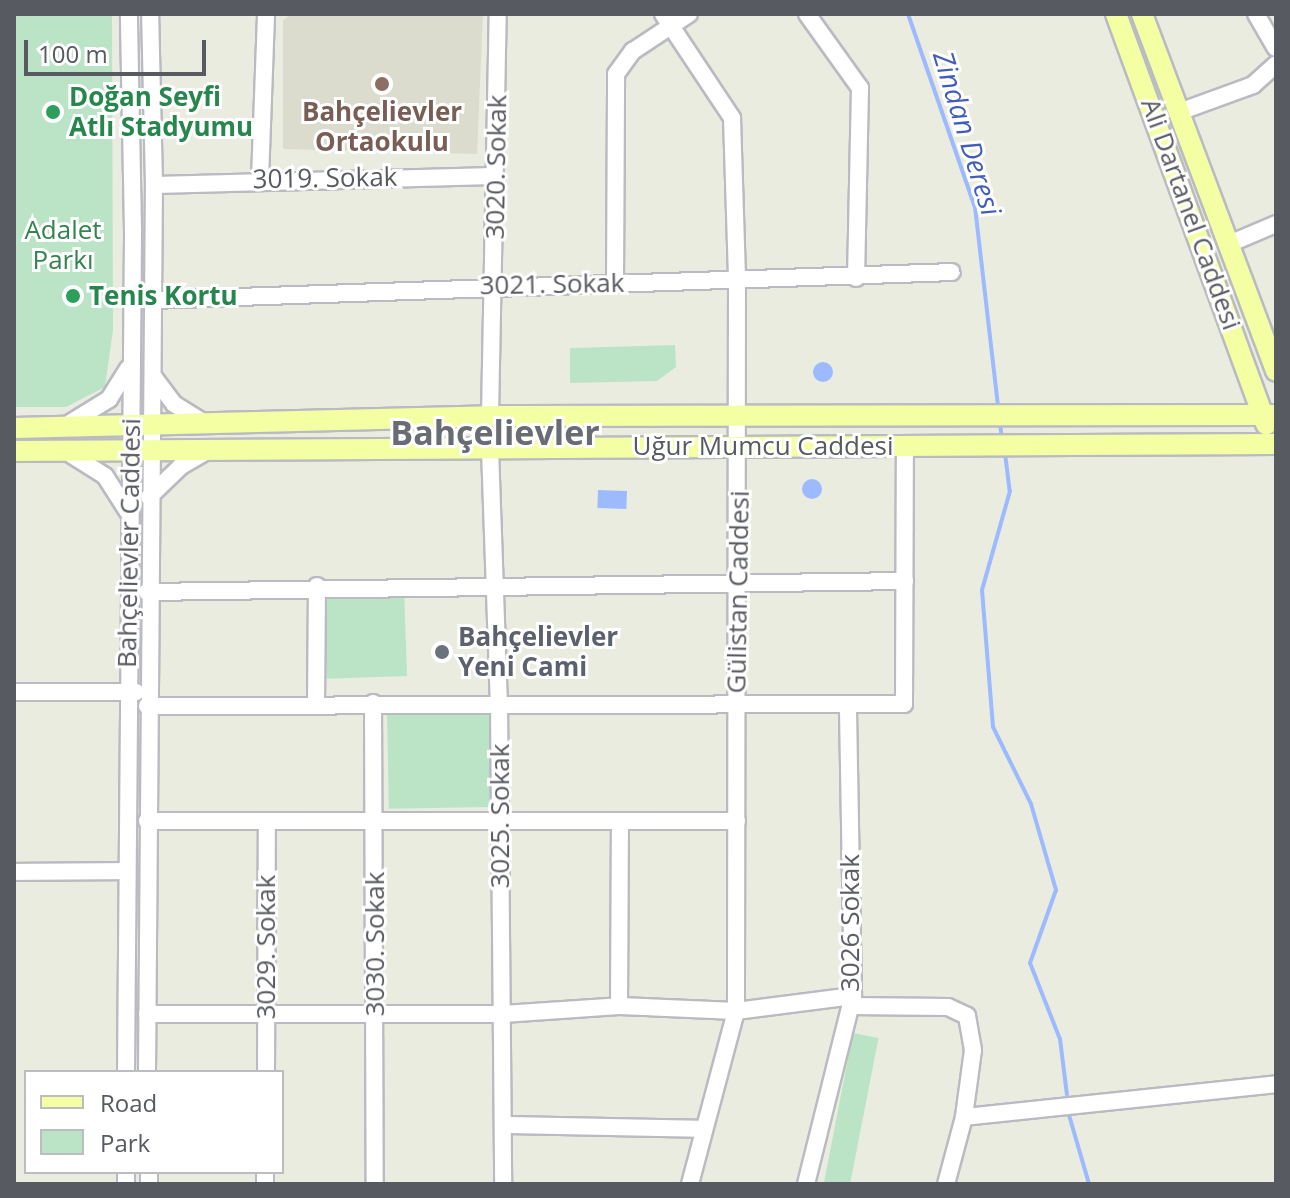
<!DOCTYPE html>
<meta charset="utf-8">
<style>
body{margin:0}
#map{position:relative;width:1290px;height:1198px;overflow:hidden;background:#ebece0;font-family:"Open Sans",sans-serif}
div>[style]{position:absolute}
.education>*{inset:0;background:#dbdcce}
.green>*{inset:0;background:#bbe4c6;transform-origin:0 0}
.water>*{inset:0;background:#9dbafe;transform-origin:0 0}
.round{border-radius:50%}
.stream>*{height:4px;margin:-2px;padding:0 2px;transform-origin:2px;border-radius:2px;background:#9dbafe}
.roads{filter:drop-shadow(2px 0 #babbc2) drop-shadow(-2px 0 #babbc2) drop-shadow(0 2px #babbc2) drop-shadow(0 -2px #babbc2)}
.minor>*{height:16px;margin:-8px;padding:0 8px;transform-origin:8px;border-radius:8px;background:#fff}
.major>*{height:20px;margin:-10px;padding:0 10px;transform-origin:10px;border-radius:10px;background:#f4fea2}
.dots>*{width:22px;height:22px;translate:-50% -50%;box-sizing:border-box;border:4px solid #fff;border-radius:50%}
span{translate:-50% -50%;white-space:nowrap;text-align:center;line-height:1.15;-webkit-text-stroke:6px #fff;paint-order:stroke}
.leisure-label{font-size:26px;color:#27864d;font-weight:700}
.left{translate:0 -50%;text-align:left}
.education-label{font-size:26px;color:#785e54;font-weight:700}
.street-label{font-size:26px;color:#585a61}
.park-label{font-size:26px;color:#35834e}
.worship-label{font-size:26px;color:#5b616d;font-weight:700}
.water-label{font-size:28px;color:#415cc1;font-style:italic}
.district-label{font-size:34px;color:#696c73;font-weight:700}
.frame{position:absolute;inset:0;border:16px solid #585a61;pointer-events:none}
.legend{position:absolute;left:24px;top:1070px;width:260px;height:104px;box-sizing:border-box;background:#fff;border:2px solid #bcbdc0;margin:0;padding:10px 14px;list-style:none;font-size:24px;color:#585a61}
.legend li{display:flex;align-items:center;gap:16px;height:40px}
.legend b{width:40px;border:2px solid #bcbdc0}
.scale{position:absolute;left:24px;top:40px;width:182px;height:36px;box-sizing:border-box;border:4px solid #585a61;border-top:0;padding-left:10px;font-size:24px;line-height:28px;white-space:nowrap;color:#585a61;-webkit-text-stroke:6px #fff;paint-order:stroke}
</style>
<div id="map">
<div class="education">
<i style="clip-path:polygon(292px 14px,483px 14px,477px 154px,283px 149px,283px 20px)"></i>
</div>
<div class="green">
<i style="clip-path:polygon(14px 14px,112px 14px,113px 330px,105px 387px,66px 407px,14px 407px)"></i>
<i style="clip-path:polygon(675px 345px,676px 367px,657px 381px,570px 383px,570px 348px)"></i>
<i style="left:404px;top:588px;width:88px;height:80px;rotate:88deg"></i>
<i style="left:489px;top:707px;width:100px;height:102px;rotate:89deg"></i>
<i style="left:853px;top:1033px;width:26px;height:155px;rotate:11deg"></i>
</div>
<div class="water">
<i class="round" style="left:813px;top:362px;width:20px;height:20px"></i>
<i class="round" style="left:802px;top:479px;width:20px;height:20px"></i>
<i style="left:598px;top:490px;width:29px;height:18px;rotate:2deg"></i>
</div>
<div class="stream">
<i style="left:908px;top:14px;width:204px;rotate:70.9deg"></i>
<i style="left:975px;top:207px;width:201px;rotate:83.4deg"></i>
<i style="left:1000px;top:424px;width:14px;rotate:82deg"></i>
<i style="left:1005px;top:453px;width:38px;rotate:83deg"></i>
<i style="left:1010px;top:491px;width:103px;rotate:105.8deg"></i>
<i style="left:982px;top:590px;width:137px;rotate:85.4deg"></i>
<i style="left:993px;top:727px;width:86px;rotate:63.7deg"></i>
<i style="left:1031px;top:804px;width:90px;rotate:73.8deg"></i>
<i style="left:1056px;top:890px;width:77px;rotate:109.6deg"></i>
<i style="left:1030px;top:963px;width:82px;rotate:68.5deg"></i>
<i style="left:1060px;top:1039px;width:56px;rotate:82.9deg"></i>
<i style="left:1069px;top:1115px;width:72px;rotate:73.8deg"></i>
</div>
<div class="roads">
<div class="minor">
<i style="left:663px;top:14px;width:125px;rotate:56.4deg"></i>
<i style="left:732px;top:118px;width:160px;rotate:88.2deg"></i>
<i style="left:737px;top:278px;width:733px;rotate:90.08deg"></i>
<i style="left:736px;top:1011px;width:179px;rotate:104.9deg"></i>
<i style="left:807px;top:14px;width:91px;rotate:54.4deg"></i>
<i style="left:860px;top:88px;width:190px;rotate:91.2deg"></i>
<i style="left:1256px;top:14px;width:39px;rotate:60deg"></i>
<i style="left:1179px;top:112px;width:79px;rotate:-20deg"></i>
<i style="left:1253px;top:85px;width:31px;rotate:-42deg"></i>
<i style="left:260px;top:179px;width:165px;rotate:-87.9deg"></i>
<i style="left:154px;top:185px;width:341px;rotate:-1.5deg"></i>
<i style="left:1229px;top:244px;width:51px;rotate:-23.1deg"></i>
<i style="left:615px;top:283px;width:209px;rotate:-89.7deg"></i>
<i style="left:616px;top:74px;width:29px;rotate:-54deg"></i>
<i style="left:633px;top:51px;width:67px;rotate:-33.5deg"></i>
<i style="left:152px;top:300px;width:800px;rotate:-2deg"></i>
<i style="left:153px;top:376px;width:35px;rotate:53deg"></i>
<i style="left:174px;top:404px;width:36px;rotate:32deg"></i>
<i style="left:490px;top:416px;width:402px;rotate:-88.9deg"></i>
<i style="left:65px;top:426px;width:52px;rotate:-31.5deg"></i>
<i style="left:109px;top:399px;width:36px;rotate:-58deg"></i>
<i style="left:490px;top:449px;width:253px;rotate:88deg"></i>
<i style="left:499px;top:702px;width:482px;rotate:89.5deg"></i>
<i style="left:67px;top:452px;width:45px;rotate:32.3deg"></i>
<i style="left:105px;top:476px;width:43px;rotate:57.4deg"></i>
<i style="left:149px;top:497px;width:45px;rotate:-44.1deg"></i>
<i style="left:181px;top:466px;width:30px;rotate:-30deg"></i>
<i style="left:147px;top:592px;width:758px;rotate:-0.83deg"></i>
<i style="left:14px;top:692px;width:122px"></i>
<i style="left:316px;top:703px;width:117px;rotate:-89.5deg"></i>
<i style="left:373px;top:703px;width:481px;rotate:89.8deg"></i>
<i style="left:147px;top:706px;width:757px;rotate:-0.15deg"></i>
<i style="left:904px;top:704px;width:259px;rotate:-89.8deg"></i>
<i style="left:147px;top:821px;width:590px"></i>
<i style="left:14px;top:872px;width:112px;rotate:-0.5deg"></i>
<i style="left:619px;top:1006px;width:183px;rotate:-89.7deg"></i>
<i style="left:850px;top:1006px;width:98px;rotate:0.6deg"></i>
<i style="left:948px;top:1007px;width:21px;rotate:25deg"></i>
<i style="left:967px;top:1016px;width:35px;rotate:80deg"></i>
<i style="left:973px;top:1050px;width:68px;rotate:97.7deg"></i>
<i style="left:964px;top:1117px;width:69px;rotate:105deg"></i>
<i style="left:147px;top:1014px;width:356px"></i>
<i style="left:503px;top:1014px;width:116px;rotate:-3.9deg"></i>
<i style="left:619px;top:1006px;width:117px;rotate:2.4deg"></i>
<i style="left:736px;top:1011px;width:118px;rotate:-7.3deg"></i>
<i style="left:126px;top:1072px;width:842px;rotate:-89.52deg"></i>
<i style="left:133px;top:230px;width:216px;rotate:-91.1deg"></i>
<i style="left:147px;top:1072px;width:887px;rotate:-89.55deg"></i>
<i style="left:154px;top:185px;width:171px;rotate:-91.3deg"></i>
<i style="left:266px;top:1072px;width:250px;rotate:-89.8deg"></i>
<i style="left:964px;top:1117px;width:314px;rotate:-6deg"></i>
<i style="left:503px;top:1125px;width:200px;rotate:1.1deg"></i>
<i style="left:126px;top:1172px;width:12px;rotate:90deg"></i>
<i style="left:149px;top:1172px;width:12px;rotate:90deg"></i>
<i style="left:265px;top:1184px;width:12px;rotate:-90deg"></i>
<i style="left:806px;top:1184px;width:194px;rotate:-76deg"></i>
<i style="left:853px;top:996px;width:292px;rotate:-91deg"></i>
</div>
<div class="major">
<i style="left:1116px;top:14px;width:437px;rotate:69.9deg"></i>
<i style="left:1142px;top:14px;width:381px;rotate:69.4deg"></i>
<i style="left:14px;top:428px;width:476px;rotate:-1.4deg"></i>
<i style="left:490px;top:416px;width:786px;rotate:-0.07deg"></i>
<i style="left:14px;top:451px;width:1262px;rotate:-0.32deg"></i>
</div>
</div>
<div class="dots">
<i style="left:382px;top:84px;background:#8d6e63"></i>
<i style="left:53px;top:112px;background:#2e9e5b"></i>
<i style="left:73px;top:296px;background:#2e9e5b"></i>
<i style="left:442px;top:652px;background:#6b7280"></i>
</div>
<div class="leisure-label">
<span class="left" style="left:69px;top:112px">Doğan Seyfi<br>Atlı Stadyumu</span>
<span class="left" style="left:89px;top:296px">Tenis Kortu</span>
</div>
<div class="education-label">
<span style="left:382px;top:127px">Bahçelievler<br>Ortaokulu</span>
</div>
<div class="street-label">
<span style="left:496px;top:167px;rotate:-89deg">3020. Sokak</span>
<span style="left:325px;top:178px;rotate:-1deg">3019. Sokak</span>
<span style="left:1191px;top:214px;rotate:70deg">Ali Dartanel Caddesi</span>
<span style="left:552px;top:284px;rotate:-1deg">3021. Sokak</span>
<span style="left:763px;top:446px">Uğur Mumcu Caddesi</span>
<span style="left:129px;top:543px;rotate:-89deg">Bahçelievler Caddesi</span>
<span style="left:738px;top:592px;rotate:-89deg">Gülistan Caddesi</span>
<span style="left:500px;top:816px;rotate:-90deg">3025. Sokak</span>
<span style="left:850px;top:923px;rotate:-90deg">3026 Sokak</span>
<span style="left:375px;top:944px;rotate:-90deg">3030. Sokak</span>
<span style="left:266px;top:947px;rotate:-90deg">3029. Sokak</span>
</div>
<div class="park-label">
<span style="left:63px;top:245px">Adalet<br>Parkı</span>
</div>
<div class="worship-label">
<span class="left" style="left:458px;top:652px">Bahçelievler<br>Yeni Cami</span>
</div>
<div class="water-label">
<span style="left:968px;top:133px;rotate:73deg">Zindan Deresi</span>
</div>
<div class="district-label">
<span style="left:495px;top:433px">Bahçelievler</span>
</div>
<div class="frame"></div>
<ul class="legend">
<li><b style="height:10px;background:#f4fea2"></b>Road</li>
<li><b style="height:22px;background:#bbe4c6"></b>Park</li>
</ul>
<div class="scale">100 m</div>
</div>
